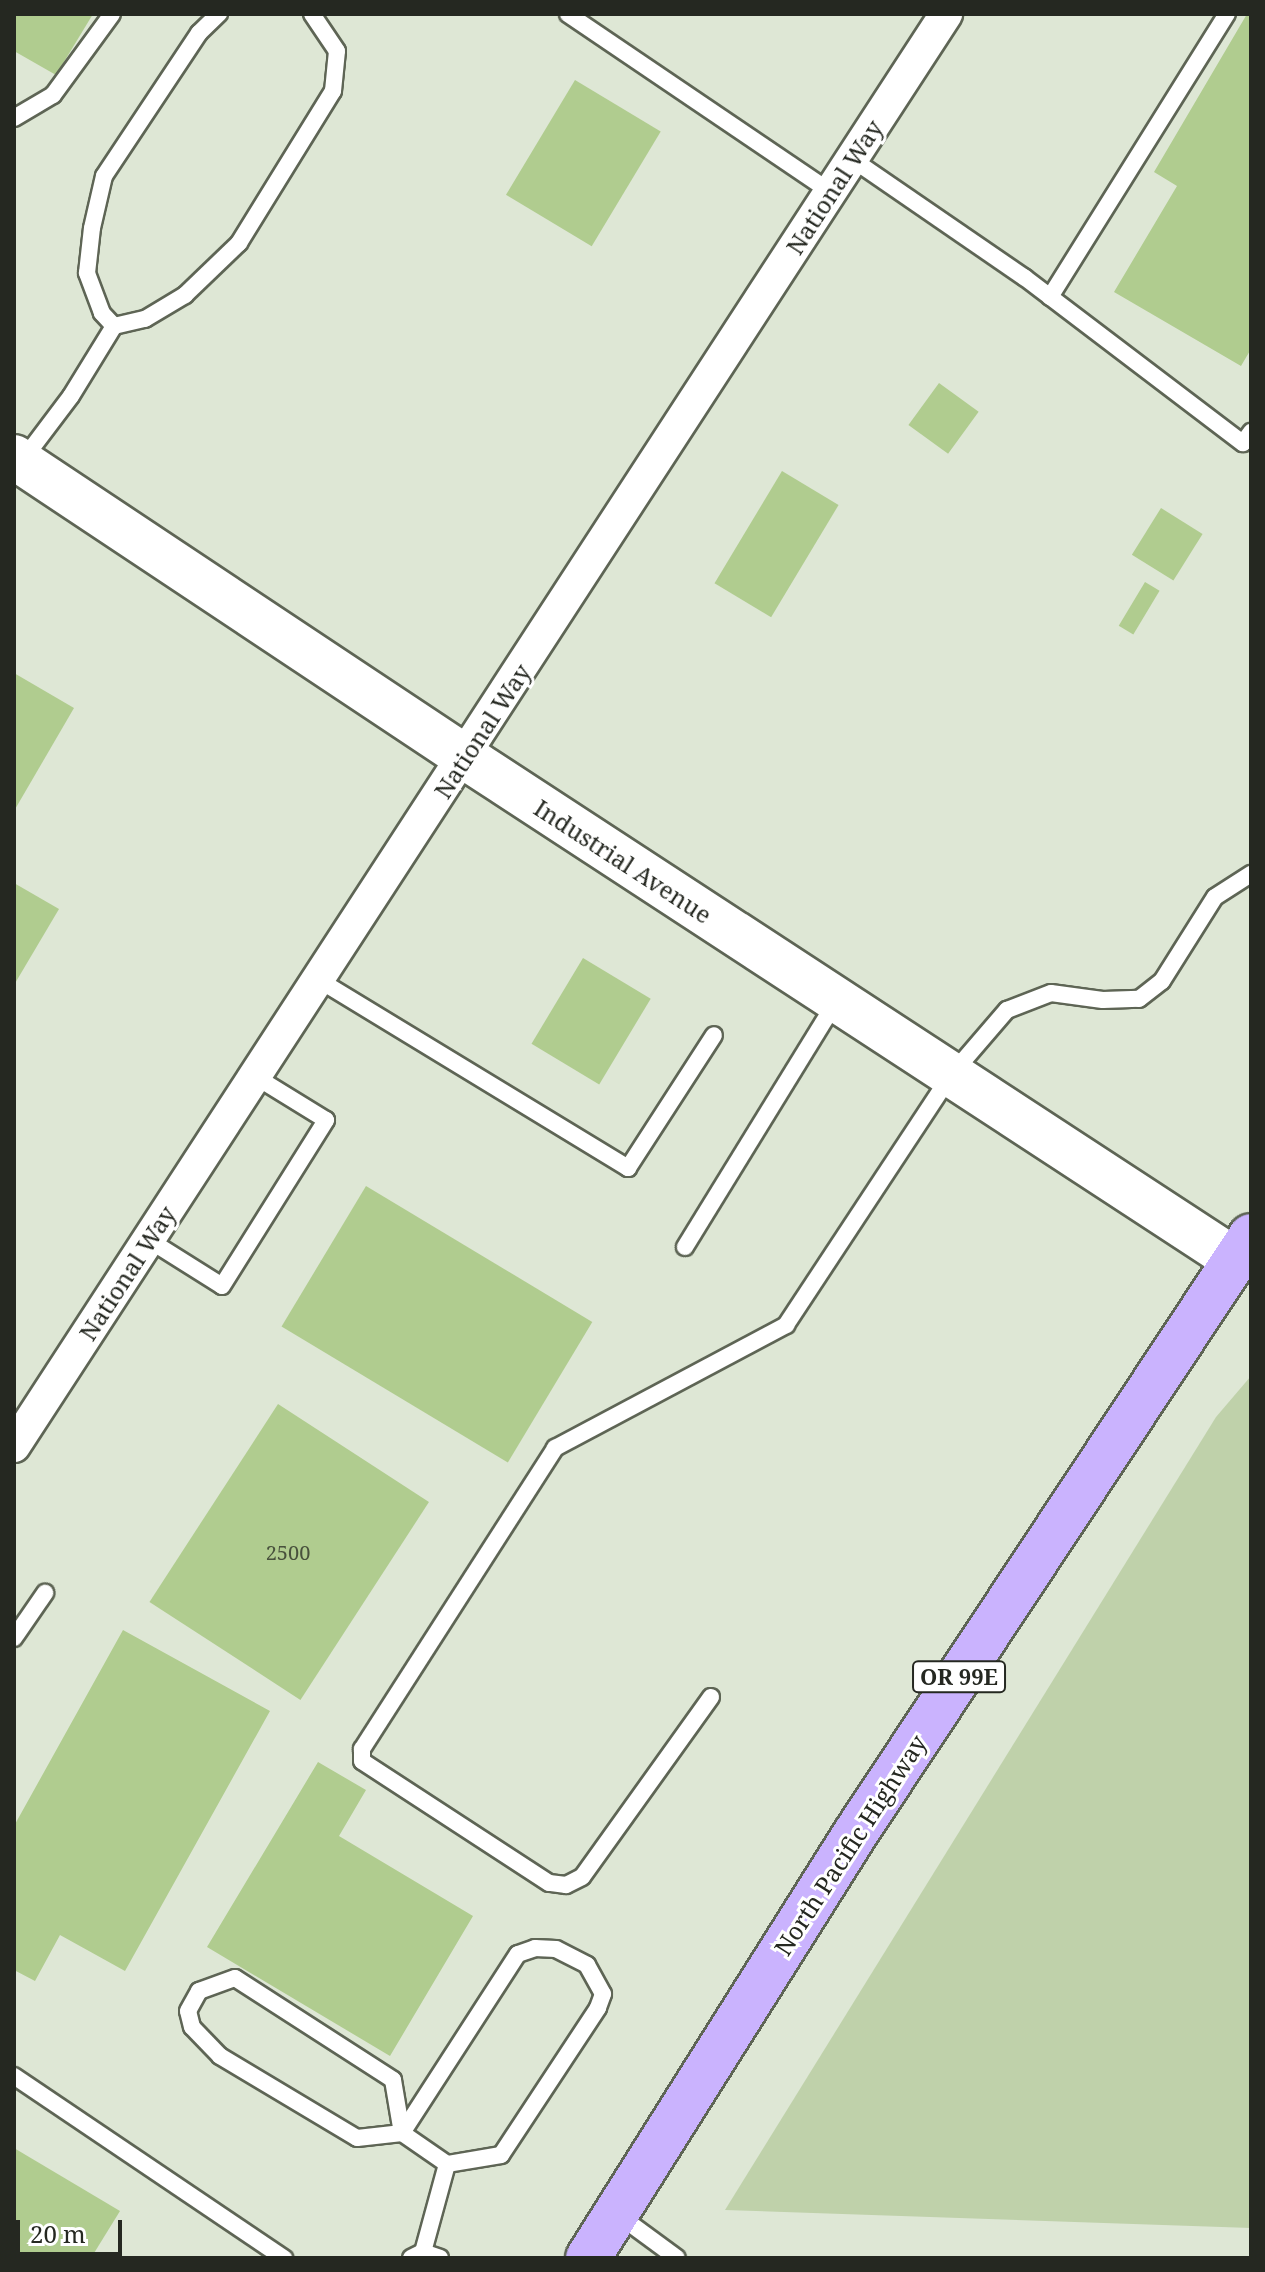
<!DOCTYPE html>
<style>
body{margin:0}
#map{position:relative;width:1265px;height:2272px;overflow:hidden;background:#dee7d5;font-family:"Noto Serif",serif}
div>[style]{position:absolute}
.green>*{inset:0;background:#bfd1aa}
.building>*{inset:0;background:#b0cc8f;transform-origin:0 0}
.roads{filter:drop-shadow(2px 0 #5e6555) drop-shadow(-2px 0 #5e6555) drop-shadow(0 2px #5e6555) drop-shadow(0 -2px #5e6555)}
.lane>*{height:16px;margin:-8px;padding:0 8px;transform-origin:8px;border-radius:8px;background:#fff}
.street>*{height:32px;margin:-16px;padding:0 16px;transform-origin:16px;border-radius:16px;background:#fff}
.secondary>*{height:44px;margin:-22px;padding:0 22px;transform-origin:22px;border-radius:22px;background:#fff}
.primary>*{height:44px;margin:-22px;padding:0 22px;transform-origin:22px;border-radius:22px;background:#cab3fe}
span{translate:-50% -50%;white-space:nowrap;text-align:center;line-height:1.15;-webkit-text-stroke:6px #fff;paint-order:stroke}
.number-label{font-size:20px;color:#48513c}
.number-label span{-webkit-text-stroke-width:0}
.shield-label span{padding:2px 6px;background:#fff;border:2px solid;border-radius:6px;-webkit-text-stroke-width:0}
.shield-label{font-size:22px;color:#252821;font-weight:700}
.street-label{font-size:24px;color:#252821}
.frame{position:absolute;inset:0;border:16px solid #252821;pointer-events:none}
.scale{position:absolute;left:16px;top:2220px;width:106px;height:36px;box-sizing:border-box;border:4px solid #252821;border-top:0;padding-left:10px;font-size:24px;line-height:28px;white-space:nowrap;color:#252821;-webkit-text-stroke:6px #fff;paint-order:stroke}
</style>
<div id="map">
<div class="green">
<i style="clip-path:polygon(1251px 1376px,1251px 2228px,725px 2210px,1216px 1417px)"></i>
</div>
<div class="building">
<i style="clip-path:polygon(14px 14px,93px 14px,56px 75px,14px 51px)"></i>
<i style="clip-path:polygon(1247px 14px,1251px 15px,1251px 349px,1241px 366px,1114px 292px,1177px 186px,1154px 172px)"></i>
<i style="left:575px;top:80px;width:100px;height:134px;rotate:31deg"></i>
<i style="left:939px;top:383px;width:49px;height:52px;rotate:36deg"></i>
<i style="left:782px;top:471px;width:66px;height:131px;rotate:31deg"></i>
<i style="left:1161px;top:508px;width:49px;height:55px;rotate:32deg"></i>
<i style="left:1145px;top:582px;width:17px;height:51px;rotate:31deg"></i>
<i style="clip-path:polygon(14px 673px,74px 708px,14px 811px)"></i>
<i style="clip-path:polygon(14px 883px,59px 909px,14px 985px)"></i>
<i style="left:583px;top:958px;width:79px;height:100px;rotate:31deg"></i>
<i style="left:366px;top:1186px;width:264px;height:164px;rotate:31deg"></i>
<i style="left:278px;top:1404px;width:180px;height:236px;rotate:33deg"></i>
<i style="clip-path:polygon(123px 1630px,270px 1711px,125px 1971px,60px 1935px,35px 1981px,14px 1970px,14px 1826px)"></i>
<i style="clip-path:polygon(318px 1762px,366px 1790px,339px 1836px,473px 1916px,390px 2056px,207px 1947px)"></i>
<i style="clip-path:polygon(14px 2148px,120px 2211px,91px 2258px,14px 2258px)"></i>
</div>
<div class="roads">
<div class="lane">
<i style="left:568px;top:14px;width:318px;rotate:34.1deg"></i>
<i style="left:14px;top:118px;width:45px;rotate:-30.5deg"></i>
<i style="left:53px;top:95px;width:100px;rotate:-53.9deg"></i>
<i style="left:852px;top:159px;width:209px;rotate:34.5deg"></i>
<i style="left:1024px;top:277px;width:275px;rotate:37.2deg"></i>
<i style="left:1243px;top:443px;width:14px;rotate:-54deg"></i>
<i style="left:1050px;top:297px;width:334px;rotate:-58deg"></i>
<i style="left:114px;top:326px;width:18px;rotate:-133deg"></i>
<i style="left:102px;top:313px;width:43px;rotate:-110.6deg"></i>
<i style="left:87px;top:273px;width:45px;rotate:-83.7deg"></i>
<i style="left:92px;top:228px;width:53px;rotate:-77deg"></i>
<i style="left:104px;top:176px;width:172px;rotate:-56.4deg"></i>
<i style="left:199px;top:33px;width:28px;rotate:-44deg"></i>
<i style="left:22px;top:461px;width:81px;rotate:-53deg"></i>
<i style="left:71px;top:396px;width:82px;rotate:-58.4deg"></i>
<i style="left:114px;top:326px;width:32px;rotate:-13deg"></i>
<i style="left:145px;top:319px;width:47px;rotate:-31deg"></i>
<i style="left:185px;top:295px;width:75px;rotate:-43.9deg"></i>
<i style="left:239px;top:243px;width:179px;rotate:-58.3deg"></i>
<i style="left:333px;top:91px;width:40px;rotate:-84.3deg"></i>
<i style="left:337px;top:51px;width:45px;rotate:-124deg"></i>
<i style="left:319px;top:980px;width:362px;rotate:31.3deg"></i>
<i style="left:628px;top:1168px;width:158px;rotate:-57.1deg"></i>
<i style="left:149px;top:1240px;width:86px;rotate:32.2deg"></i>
<i style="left:222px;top:1286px;width:196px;rotate:-57.9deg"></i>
<i style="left:326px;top:1120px;width:82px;rotate:-148.4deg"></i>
<i style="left:685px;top:1247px;width:288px;rotate:-58.4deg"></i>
<i style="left:14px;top:1638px;width:55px;rotate:-55.4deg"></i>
<i style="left:711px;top:1697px;width:221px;rotate:125.6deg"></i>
<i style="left:582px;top:1877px;width:18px;rotate:153deg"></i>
<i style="left:566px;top:1885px;width:17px;rotate:-173deg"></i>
<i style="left:549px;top:1883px;width:223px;rotate:-146.9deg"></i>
<i style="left:362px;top:1761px;width:12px;rotate:-90deg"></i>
<i style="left:362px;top:1749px;width:358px;rotate:-57.3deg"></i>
<i style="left:555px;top:1448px;width:262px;rotate:-28deg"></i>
<i style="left:786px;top:1325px;width:300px;rotate:-56.6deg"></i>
<i style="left:951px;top:1075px;width:86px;rotate:-49.3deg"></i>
<i style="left:1007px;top:1010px;width:47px;rotate:-21.1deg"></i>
<i style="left:1051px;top:993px;width:52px;rotate:7.7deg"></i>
<i style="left:1103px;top:1000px;width:36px;rotate:-2deg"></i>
<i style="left:1139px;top:999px;width:29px;rotate:-38deg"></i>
<i style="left:1162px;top:981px;width:99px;rotate:-57.8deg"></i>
<i style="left:1215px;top:897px;width:43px;rotate:-32.6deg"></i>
<i style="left:14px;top:2076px;width:326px;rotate:34deg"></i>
<i style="left:617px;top:2214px;width:74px;rotate:36.3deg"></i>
<i style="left:423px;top:2252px;width:91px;rotate:-74.7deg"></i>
<i style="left:447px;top:2164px;width:55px;rotate:-145.4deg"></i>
<i style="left:402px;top:2133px;width:45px;rotate:173.7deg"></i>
<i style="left:357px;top:2138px;width:160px;rotate:-149.1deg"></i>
<i style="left:220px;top:2056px;width:40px;rotate:-134deg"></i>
<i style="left:192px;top:2027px;width:16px;rotate:-104deg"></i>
<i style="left:188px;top:2011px;width:23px;rotate:-61deg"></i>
<i style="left:199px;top:1991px;width:38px;rotate:-20deg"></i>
<i style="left:235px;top:1978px;width:188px;rotate:32.8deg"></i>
<i style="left:393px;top:2080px;width:54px;rotate:80.4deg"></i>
<i style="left:402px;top:2133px;width:213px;rotate:-57.1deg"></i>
<i style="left:518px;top:1954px;width:18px;rotate:-19deg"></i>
<i style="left:535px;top:1948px;width:21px;rotate:3deg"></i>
<i style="left:556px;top:1949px;width:35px;rotate:27deg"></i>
<i style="left:587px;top:1965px;width:33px;rotate:61deg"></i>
<i style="left:603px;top:1994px;width:15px;rotate:110deg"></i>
<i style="left:598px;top:2008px;width:176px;rotate:123.4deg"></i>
<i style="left:501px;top:2155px;width:55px;rotate:170.5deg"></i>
<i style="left:411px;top:2258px;width:13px;rotate:-27deg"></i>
<i style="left:423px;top:2252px;width:18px;rotate:19deg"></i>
</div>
<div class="street">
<i style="left:14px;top:1446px;width:1709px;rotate:-56.94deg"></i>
</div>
<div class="secondary">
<i style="left:14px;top:457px;width:542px;rotate:33.63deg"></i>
<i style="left:465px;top:757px;width:920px;rotate:33.15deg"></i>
</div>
<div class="primary">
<i style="left:588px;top:2258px;width:501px;rotate:-57.8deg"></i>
<i style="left:855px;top:1834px;width:717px;rotate:-56.49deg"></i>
</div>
</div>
<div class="number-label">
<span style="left:288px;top:1552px">2500</span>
</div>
<div class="shield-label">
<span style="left:959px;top:1677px">OR 99E</span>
</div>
<div class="street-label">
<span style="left:834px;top:187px;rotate:-57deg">National Way</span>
<span style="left:482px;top:731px;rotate:-57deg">National Way</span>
<span style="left:623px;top:861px;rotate:33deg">Industrial Avenue</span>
<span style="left:127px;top:1273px;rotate:-57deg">National Way</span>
<span style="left:850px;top:1845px;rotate:-57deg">North Pacific Highway</span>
</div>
<div class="frame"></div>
<div class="scale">20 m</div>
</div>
